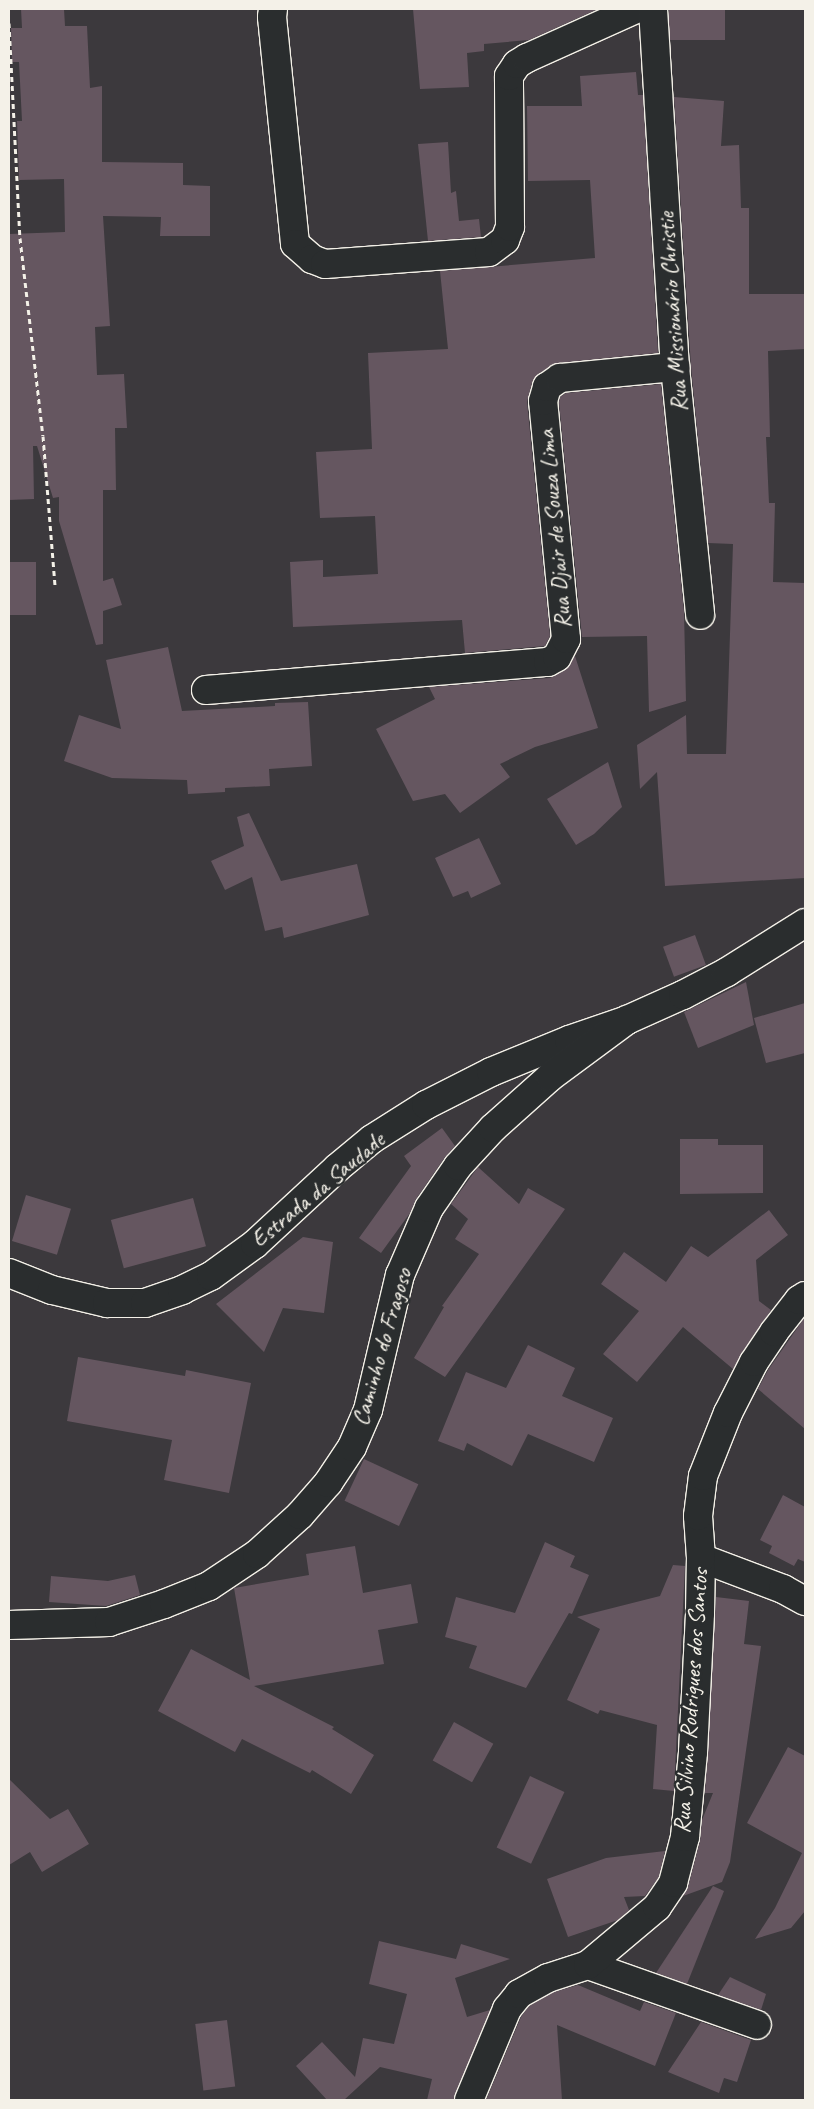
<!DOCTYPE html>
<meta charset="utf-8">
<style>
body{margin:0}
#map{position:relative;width:814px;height:2109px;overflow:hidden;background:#3c393d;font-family:Caveat,sans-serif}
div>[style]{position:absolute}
.building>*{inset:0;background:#655660;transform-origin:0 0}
.path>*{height:3px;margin-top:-1.5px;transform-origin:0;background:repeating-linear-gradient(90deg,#f4f1e8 0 5px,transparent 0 9px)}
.roads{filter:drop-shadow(1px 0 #f4f1e8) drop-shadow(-1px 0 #f4f1e8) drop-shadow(0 1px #f4f1e8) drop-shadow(0 -1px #f4f1e8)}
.minor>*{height:28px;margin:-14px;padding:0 14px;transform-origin:14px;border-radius:14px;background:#2a2d2e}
span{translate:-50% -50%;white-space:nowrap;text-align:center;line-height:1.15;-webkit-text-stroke:5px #2a2d2e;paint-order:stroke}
.street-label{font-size:24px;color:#f4f1e8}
.frame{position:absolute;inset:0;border:10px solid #f4f1e8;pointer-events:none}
</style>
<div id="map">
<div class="building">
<i style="clip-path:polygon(21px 9px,64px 9px,65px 26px,87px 26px,90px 88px,102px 86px,102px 162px,183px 163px,183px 185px,210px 186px,210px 236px,160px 236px,161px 217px,103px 216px,110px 326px,95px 327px,97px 375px,124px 374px,127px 428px,115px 428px,116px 490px,103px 490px,103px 581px,113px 578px,122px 605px,103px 611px,103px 644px,96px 645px,59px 521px,59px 497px,53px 498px,37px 446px,33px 446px,34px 499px,9px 500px,9px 234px,65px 232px,64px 179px,19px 180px,17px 121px,22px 121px,19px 62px,12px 62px,11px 28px,22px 28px)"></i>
<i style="clip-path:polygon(413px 9px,598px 9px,529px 40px,484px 44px,484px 51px,467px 53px,469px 87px,420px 89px)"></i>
<i style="left:669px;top:9px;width:56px;height:31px"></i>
<i style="clip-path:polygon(636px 72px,638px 95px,643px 95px,658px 353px,558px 363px,538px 374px,532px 383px,527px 402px,550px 636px,545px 646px,465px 653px,462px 620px,293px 627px,290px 562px,323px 560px,323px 577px,378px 574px,375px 516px,320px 518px,316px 452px,372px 449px,368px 353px,448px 349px,440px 271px,595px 258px,590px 180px,528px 181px,527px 106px,582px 106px,580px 76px)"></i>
<i style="clip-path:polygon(674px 97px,724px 101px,721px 146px,739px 145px,741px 208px,749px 208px,749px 294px,805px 294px,805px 349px,768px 351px,770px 437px,766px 437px,769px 503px,775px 503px,773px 582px,805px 583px,805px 878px,665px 886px,657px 772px,640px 789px,637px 745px,686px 715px,687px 754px,726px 754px,733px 544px,708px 543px,691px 366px)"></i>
<i style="clip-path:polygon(448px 142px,451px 193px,456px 191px,459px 221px,479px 219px,481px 237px,428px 241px,418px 144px)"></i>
<i style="clip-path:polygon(661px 384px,684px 612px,686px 701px,649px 712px,647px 636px,582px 637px,559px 402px,560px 397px,566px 393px)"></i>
<i style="left:9px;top:562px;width:27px;height:53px"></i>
<i style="clip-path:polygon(168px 647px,182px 711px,275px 706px,275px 703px,308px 702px,312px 766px,269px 769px,270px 786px,225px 788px,225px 792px,188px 794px,187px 780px,112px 778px,64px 761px,79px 715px,121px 729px,106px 660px)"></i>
<i style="clip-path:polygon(575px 656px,598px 728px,535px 747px,500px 764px,510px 777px,460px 813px,445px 794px,413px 801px,376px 729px,435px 699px,429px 687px,550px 678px,565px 670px)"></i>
<i style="clip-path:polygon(608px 762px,622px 807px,594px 834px,576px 845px,547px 799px)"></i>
<i style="clip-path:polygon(249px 813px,281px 881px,357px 864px,369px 915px,284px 938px,282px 927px,265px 931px,252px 877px,225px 890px,211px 861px,244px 846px,237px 817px)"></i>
<i style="clip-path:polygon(479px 838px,501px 884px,471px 898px,468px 891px,453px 897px,435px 858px)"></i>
<i style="left:695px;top:935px;width:32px;height:34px;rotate:70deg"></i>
<i style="clip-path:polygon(746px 982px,754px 1025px,698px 1048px,684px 1012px)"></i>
<i style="clip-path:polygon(805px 1003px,805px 1053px,766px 1063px,754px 1018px)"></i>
<i style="clip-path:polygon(442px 1128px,455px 1146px,445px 1157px,416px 1199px,410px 1213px,381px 1253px,359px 1238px,411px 1166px,404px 1156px)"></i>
<i style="clip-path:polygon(680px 1139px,718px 1139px,718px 1145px,763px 1145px,763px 1193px,680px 1194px)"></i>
<i style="clip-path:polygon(478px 1167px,519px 1204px,528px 1188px,565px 1209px,445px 1377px,414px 1358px,444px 1307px,442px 1306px,479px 1254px,455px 1239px,468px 1219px,451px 1204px)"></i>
<i style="left:26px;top:1195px;width:47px;height:48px;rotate:17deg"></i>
<i style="left:193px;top:1198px;width:50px;height:85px;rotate:75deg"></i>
<i style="clip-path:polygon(769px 1210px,788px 1235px,756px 1260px,759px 1301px,771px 1310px,733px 1369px,683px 1327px,637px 1382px,603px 1354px,639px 1311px,601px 1284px,624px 1252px,666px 1282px,691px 1246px,708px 1257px)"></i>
<i style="clip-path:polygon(303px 1237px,333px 1242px,324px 1313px,283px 1308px,264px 1352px,216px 1304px)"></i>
<i style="clip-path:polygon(805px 1317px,805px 1429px,758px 1389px,768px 1370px)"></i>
<i style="clip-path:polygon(528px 1345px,575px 1368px,562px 1396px,613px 1418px,594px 1462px,528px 1434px,512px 1466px,467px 1443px,464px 1451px,438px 1441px,466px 1372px,506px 1388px)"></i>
<i style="clip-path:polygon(78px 1357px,185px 1376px,186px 1370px,251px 1383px,229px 1493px,164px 1480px,172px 1440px,67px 1421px)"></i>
<i style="left:364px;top:1459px;width:60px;height:46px;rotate:25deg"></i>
<i style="clip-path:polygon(783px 1495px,805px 1507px,805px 1562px,798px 1559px,794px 1566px,769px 1553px,772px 1546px,760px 1540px)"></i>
<i style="clip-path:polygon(545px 1542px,575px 1556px,570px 1567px,589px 1575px,572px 1614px,569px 1613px,526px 1688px,469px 1668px,477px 1646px,445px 1637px,456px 1597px,515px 1613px)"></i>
<i style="clip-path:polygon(355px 1546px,363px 1593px,411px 1584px,418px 1623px,378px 1630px,384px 1664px,254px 1686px,334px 1727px,332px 1729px,374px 1755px,351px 1794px,312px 1770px,310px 1773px,242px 1739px,235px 1752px,158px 1711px,191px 1649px,250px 1680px,234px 1588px,309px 1575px,306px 1554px)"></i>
<i style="clip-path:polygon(673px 1565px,685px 1566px,674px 1791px,653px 1789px,657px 1725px,600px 1710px,598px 1714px,567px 1700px,600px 1629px,577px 1617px,660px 1596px)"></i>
<i style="clip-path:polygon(135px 1575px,140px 1595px,106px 1606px,49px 1602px,51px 1576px,108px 1581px)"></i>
<i style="clip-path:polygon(716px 1597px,749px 1601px,744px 1644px,761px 1646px,730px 1862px,722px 1882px,683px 1896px,688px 1887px,700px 1841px,702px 1820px,713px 1793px,705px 1793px)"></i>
<i style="left:454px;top:1722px;width:45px;height:44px;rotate:29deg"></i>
<i style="clip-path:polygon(788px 1747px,805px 1756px,805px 1911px,791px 1928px,755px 1939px,775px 1908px,802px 1853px,747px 1823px)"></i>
<i style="left:530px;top:1776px;width:38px;height:79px;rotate:25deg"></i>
<i style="clip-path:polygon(9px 1779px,50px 1819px,68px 1809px,89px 1844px,42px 1872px,30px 1852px,9px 1865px)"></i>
<i style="clip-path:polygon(665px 1851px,659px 1877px,645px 1896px,624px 1897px,629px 1910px,618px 1920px,568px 1937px,547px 1879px,606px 1858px)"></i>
<i style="clip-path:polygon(713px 1886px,724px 1891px,687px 1984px,656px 1973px)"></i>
<i style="clip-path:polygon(379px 1941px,456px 1959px,461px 1944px,510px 1959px,455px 1978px,467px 2017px,490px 2010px,454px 2100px,427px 2100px,432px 2079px,380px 2067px,344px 2100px,327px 2100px,296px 2066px,322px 2042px,355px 2077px,363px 2038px,394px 2044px,407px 1994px,369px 1984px)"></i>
<i style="clip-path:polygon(730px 1977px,766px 1994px,761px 2010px,718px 1995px)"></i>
<i style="clip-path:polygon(578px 1985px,640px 2011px,644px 2002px,676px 2013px,655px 2066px,557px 2025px,562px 2100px,486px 2100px,521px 2017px,529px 2006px,554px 1992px)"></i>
<i style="left:227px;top:2020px;width:67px;height:32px;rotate:83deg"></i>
<i style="clip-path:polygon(701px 2022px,751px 2040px,737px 2082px,724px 2078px,719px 2093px,668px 2072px)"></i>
</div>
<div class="path">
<i style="left:9px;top:23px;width:215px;rotate:87.1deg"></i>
<i style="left:20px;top:238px;width:199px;rotate:83.4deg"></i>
<i style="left:43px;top:436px;width:150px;rotate:85.4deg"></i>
</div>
<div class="roads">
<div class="minor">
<i style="left:273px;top:9px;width:8px;rotate:97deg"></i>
<i style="left:272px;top:17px;width:228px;rotate:84.2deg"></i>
<i style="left:295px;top:244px;width:23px;rotate:41deg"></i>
<i style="left:312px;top:259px;width:14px;rotate:21deg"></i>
<i style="left:325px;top:264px;width:164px;rotate:-4.2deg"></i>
<i style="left:489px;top:252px;width:20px;rotate:-37deg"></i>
<i style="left:505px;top:240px;width:14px;rotate:-69deg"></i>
<i style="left:510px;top:227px;width:151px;rotate:-90.4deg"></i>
<i style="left:509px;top:76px;width:14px;rotate:-56deg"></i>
<i style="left:517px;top:64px;width:12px;rotate:-31deg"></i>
<i style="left:527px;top:58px;width:120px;rotate:-24.2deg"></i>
<i style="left:653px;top:9px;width:359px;rotate:86.5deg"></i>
<i style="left:675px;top:367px;width:249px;rotate:84.2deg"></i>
<i style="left:206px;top:690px;width:343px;rotate:-4.7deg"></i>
<i style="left:548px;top:662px;width:10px;rotate:-29deg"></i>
<i style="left:557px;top:657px;width:20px;rotate:-63deg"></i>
<i style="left:566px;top:639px;width:239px;rotate:-95.5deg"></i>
<i style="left:543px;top:401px;width:15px;rotate:-74deg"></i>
<i style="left:547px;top:387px;width:16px;rotate:-35deg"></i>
<i style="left:560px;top:378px;width:116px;rotate:-5.5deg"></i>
<i style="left:9px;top:1273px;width:46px;rotate:21.6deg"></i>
<i style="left:52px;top:1290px;width:57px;rotate:13.3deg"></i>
<i style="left:107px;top:1303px;width:38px"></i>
<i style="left:145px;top:1303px;width:39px;rotate:-19deg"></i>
<i style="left:182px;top:1290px;width:32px;rotate:-26deg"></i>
<i style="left:211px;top:1276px;width:54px;rotate:-36deg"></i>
<i style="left:255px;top:1244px;width:112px;rotate:-42.8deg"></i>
<i style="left:337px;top:1168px;width:45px;rotate:-39.6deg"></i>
<i style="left:372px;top:1139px;width:64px;rotate:-32.2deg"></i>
<i style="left:426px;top:1105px;width:73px;rotate:-26.9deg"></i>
<i style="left:491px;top:1072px;width:84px;rotate:-22.3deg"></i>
<i style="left:569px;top:1040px;width:61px;rotate:-19deg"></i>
<i style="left:627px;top:1020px;width:61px;rotate:-24.1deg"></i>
<i style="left:683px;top:995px;width:50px;rotate:-27.6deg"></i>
<i style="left:727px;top:972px;width:92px;rotate:-32.1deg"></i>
<i style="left:701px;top:1558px;width:88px;rotate:20.7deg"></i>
<i style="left:783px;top:1589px;width:25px;rotate:29deg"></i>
<i style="left:9px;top:1625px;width:100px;rotate:-1.7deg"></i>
<i style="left:109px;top:1622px;width:58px;rotate:-18.1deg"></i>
<i style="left:164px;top:1604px;width:48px;rotate:-21.8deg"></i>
<i style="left:209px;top:1586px;width:58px;rotate:-33.7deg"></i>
<i style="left:257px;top:1554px;width:58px;rotate:-42.2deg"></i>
<i style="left:300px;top:1515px;width:43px;rotate:-48.8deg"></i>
<i style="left:328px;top:1483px;width:43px;rotate:-56.3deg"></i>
<i style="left:352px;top:1447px;width:40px;rotate:-66.6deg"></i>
<i style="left:368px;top:1410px;width:139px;rotate:-76.7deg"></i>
<i style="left:400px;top:1275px;width:73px;rotate:-66.6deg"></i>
<i style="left:429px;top:1208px;width:51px;rotate:-55.4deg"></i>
<i style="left:458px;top:1166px;width:52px;rotate:-47.4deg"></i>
<i style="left:493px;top:1128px;width:76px;rotate:-41.8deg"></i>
<i style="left:550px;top:1077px;width:96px;rotate:-36.5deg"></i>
<i style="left:588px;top:1965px;width:179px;rotate:19.5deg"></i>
<i style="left:469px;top:2100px;width:99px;rotate:-67.3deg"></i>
<i style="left:507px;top:2009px;width:19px;rotate:-51deg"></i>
<i style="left:519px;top:1994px;width:33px;rotate:-29deg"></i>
<i style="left:548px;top:1978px;width:42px;rotate:-18deg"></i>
<i style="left:588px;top:1965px;width:90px;rotate:-40deg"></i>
<i style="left:657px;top:1907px;width:29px;rotate:-56deg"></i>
<i style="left:673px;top:1883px;width:48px;rotate:-75.4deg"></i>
<i style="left:685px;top:1837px;width:85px;rotate:-84.6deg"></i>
<i style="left:693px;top:1752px;width:139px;rotate:-87.1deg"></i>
<i style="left:700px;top:1613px;width:55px;rotate:-89deg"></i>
<i style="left:701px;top:1558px;width:42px;rotate:-94.1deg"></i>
<i style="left:698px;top:1516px;width:40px;rotate:-82.9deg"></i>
<i style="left:703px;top:1476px;width:68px;rotate:-68.4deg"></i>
<i style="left:728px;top:1413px;width:57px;rotate:-63deg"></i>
<i style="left:754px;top:1362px;width:36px;rotate:-56deg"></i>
<i style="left:774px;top:1332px;width:41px;rotate:-52deg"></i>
<i style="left:799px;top:1300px;width:7px;rotate:-34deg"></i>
</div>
</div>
<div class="street-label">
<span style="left:673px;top:312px;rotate:-94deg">Rua Missionário Christie</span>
<span style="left:555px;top:529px;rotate:-95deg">Rua Djair de Souza Lima</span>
<span style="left:318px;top:1190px;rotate:-40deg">Estrada da Saudade</span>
<span style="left:382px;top:1347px;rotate:-74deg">Caminho do Fragoso</span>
<span style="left:691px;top:1701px;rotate:-86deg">Rua Silvino Rodrigues dos Santos</span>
</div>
<div class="frame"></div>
</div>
